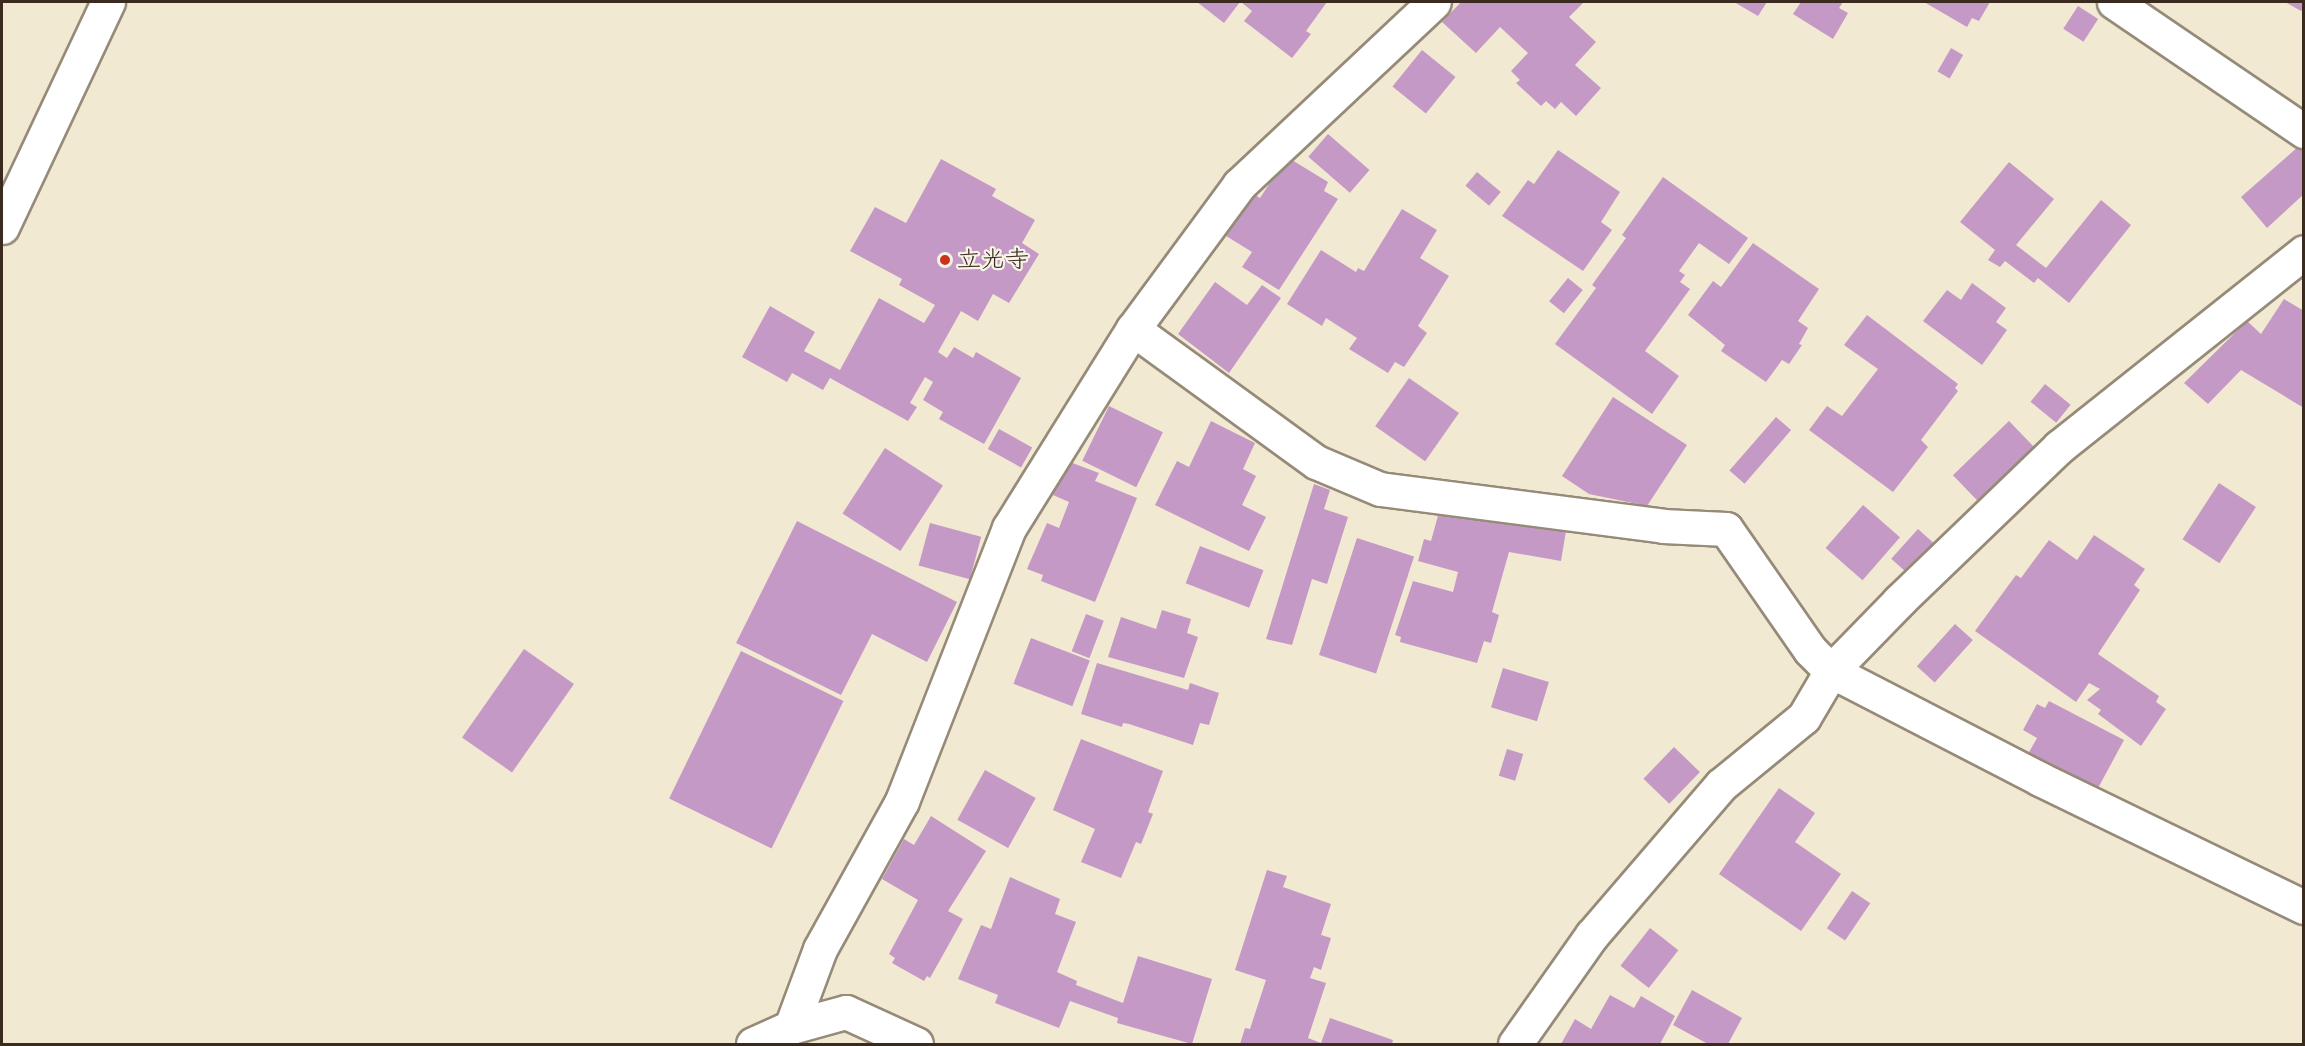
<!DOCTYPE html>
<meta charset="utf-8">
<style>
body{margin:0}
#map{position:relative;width:2305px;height:1046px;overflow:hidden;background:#f2e9d3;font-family:Caveat,"Klee One",sans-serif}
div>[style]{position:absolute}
.building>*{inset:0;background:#c599c5;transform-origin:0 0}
.roads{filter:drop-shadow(2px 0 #968a78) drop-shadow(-2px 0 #968a78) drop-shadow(0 2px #968a78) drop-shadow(0 -2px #968a78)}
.minor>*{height:33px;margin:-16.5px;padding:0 16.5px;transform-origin:16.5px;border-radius:16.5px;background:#fff}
.dots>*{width:16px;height:16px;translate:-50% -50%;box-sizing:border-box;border:3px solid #f7f3e8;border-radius:50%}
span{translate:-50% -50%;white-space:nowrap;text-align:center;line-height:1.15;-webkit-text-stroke:4.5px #f7f3e8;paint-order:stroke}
.poi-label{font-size:24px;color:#3b2a1e}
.left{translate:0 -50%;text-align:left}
.frame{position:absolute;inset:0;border:3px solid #3b2a1e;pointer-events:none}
</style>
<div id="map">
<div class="building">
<i style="clip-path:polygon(1197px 2px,1240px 2px,1224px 23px)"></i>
<i style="clip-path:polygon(1241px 2px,1327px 2px,1306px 31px,1311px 34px,1292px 58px,1244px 21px,1252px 11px)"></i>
<i style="clip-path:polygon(1461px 2px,1584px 2px,1569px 17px,1596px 42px,1575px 65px,1601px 88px,1576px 116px,1561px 102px,1555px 109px,1546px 101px,1541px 106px,1516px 83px,1520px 80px,1511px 71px,1528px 53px,1500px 27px,1476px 53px,1442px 22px)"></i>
<i style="clip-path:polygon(1734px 2px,1767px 2px,1758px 16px)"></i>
<i style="clip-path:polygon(1801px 2px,1843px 2px,1839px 8px,1848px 13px,1833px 39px,1793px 14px)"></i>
<i style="clip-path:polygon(1924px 2px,1990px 2px,1979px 21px,1972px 18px,1967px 27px)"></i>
<i style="clip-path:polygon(2285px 2px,2304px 2px,2304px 7px,2301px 11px)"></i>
<i style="left:2078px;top:6px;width:24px;height:27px;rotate:33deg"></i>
<i style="left:1951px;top:48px;width:14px;height:27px;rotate:30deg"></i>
<i style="left:1422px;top:50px;width:43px;height:47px;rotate:39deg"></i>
<i style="left:1328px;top:134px;width:55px;height:30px;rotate:41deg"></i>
<i style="clip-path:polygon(2299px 146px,2304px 151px,2304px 194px,2267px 228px,2241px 197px)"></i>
<i style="clip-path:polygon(1558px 150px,1620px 192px,1601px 222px,1612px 230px,1583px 271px,1502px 216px,1528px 180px,1534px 184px)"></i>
<i style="clip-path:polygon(1287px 157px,1328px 182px,1324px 191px,1338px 199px,1279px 290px,1242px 267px,1252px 252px,1218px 231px,1246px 189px,1260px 198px)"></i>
<i style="clip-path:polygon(941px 159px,996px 189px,992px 196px,1035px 220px,1022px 243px,1039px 254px,1009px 303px,993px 294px,978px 321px,961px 311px,938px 352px,947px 358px,954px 347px,973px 358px,976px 352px,1021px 378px,984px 444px,939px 419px,943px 412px,923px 400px,933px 382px,925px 377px,910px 403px,917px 407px,908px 421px,830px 378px,823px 390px,792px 373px,787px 382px,742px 357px,770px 306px,815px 332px,804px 351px,840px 370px,879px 298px,924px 323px,935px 305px,899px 285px,902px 279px,850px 251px,875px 207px,906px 223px)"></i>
<i style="clip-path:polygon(2009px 162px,2054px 199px,2016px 245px,2046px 268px,2101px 200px,2131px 225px,2069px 303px,2038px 278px,2034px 283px,2005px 261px,2000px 267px,1988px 260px,1995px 250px,1960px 222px)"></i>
<i style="left:1477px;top:172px;width:31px;height:18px;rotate:40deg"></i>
<i style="clip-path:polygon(1663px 177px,1748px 238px,1729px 264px,1699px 243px,1679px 271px,1685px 275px,1680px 282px,1690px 289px,1645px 351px,1679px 376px,1652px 414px,1555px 344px,1596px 288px,1592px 285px,1626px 238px,1622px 235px)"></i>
<i style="clip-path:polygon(1402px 209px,1437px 230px,1420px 258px,1449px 276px,1418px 326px,1427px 333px,1404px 367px,1395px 362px,1388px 373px,1349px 349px,1357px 338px,1326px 318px,1322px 326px,1287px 304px,1321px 250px,1356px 272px,1358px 268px,1364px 271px)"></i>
<i style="clip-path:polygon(1753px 243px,1819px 289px,1798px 321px,1808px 328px,1799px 344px,1802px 345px,1789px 364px,1782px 360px,1766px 382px,1721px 351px,1725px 345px,1688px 315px,1713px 281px,1721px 287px)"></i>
<i style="left:1568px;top:278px;width:19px;height:30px;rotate:39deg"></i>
<i style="clip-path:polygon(1215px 282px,1247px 305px,1262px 285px,1281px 298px,1229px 373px,1178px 334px)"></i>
<i style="clip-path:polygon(1972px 283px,2006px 308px,1996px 322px,2007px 330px,1982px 365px,1923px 321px,1947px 290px,1961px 300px)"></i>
<i style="clip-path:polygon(2284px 299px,2304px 311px,2304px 408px,2241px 370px,2208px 404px,2184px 383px,2247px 321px,2261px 334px)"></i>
<i style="clip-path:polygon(1867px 315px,1958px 384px,1955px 388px,1958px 391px,1921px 440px,1928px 447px,1893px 492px,1809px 430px,1827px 406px,1842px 416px,1878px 369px,1844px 345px)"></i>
<i style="left:1409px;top:378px;width:61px;height:59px;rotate:35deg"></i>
<i style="left:2045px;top:384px;width:33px;height:23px;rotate:39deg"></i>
<i style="clip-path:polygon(1613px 397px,1687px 445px,1647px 506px,1589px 494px,1562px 476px)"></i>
<i style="left:1109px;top:406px;width:60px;height:61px;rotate:26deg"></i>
<i style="left:1776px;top:417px;width:20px;height:71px;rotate:41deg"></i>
<i style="clip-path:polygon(1211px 421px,1255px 443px,1243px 469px,1256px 476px,1242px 505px,1266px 517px,1249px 551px,1155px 505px,1177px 461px,1189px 467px)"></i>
<i style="left:2009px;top:421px;width:39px;height:78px;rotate:46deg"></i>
<i style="left:999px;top:429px;width:38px;height:23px;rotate:29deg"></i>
<i style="left:885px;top:448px;width:69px;height:78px;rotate:33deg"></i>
<i style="clip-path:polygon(1067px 461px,1099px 473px,1095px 481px,1137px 498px,1095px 602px,1041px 581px,1043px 575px,1027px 569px,1047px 523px,1059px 528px,1069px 502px,1053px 495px)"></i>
<i style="left:2219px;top:483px;width:44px;height:67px;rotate:33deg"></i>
<i style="clip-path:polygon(1314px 484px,1330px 490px,1324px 509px,1348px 517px,1327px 584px,1312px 579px,1292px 645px,1266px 639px)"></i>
<i style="left:1863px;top:505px;width:49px;height:57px;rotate:41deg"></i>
<i style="clip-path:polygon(1439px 512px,1566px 531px,1561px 561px,1509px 552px,1492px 612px,1499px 615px,1491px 643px,1484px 641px,1477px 663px,1400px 642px,1401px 637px,1395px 635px,1413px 581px,1453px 592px,1458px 572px,1418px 561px,1424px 539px,1431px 541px)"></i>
<i style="clip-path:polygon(797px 521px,957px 602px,927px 662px,872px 634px,841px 695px,736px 643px)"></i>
<i style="left:930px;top:523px;width:53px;height:44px;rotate:15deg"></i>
<i style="left:1918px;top:529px;width:30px;height:40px;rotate:42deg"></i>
<i style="clip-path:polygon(2094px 535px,2145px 569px,2134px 585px,2140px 590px,2098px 654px,2159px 696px,2156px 702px,2166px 709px,2141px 746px,2098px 714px,2101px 710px,2087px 700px,2100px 689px,2089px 683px,2076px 702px,1975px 631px,2016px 575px,2021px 578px,2049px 540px,2077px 560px)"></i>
<i style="left:1357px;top:538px;width:60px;height:123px;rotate:18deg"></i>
<i style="left:1200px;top:546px;width:68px;height:40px;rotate:21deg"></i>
<i style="clip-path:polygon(1162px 610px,1191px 619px,1187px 633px,1198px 637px,1184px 678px,1108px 657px,1121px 617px,1156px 629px)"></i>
<i style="left:1086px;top:614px;width:19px;height:40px;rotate:21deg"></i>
<i style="left:1955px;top:624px;width:24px;height:57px;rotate:42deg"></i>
<i style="left:1031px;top:638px;width:63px;height:49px;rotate:21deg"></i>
<i style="left:524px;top:649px;width:61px;height:108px;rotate:35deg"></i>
<i style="left:741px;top:651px;width:114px;height:164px;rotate:26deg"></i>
<i style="clip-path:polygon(1097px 663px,1188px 690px,1190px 683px,1219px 693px,1209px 725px,1200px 723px,1193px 745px,1129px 724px,1123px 723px,1122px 727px,1081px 714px)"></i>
<i style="left:1503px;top:668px;width:48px;height:41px;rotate:17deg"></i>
<i style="clip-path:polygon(2049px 701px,2124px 740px,2097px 790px,2028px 754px,2037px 738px,2023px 730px,2037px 704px,2045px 708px)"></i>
<i style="clip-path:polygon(1081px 739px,1163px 771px,1148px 812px,1153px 814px,1141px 844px,1136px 842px,1121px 878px,1081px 862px,1095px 829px,1053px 810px)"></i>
<i style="left:1674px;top:747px;width:36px;height:44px;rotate:44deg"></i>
<i style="left:1507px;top:749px;width:17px;height:28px;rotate:17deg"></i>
<i style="left:985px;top:770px;width:58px;height:57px;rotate:29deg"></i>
<i style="clip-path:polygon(1779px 788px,1815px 813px,1795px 842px,1841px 874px,1801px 931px,1719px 874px)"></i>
<i style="clip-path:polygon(931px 816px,986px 851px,948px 911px,963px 919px,930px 978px,927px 976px,924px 981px,892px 963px,895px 958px,889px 954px,918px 900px,882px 879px,904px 839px,914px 845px)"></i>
<i style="clip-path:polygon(1267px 870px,1287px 876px,1283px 887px,1331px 904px,1321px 935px,1331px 938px,1321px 970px,1314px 967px,1310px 978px,1326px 983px,1308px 1038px,1321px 1043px,1330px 1018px,1393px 1040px,1392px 1044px,1240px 1044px,1245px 1028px,1250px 1029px,1266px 980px,1235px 970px)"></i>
<i style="clip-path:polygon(1010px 877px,1060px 899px,1055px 914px,1076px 922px,1057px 972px,1077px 981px,1076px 985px,1123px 1003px,1138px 956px,1212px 979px,1192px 1044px,1117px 1023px,1118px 1018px,1070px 1001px,1059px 1028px,995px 1003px,998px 995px,958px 979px,981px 925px,991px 929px)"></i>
<i style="left:1852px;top:891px;width:22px;height:45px;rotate:34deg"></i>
<i style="left:1650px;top:928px;width:36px;height:48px;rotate:38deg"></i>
<i style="clip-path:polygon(1692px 990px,1742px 1018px,1728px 1044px,1708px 1044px,1673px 1025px)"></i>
<i style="clip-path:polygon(1610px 995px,1634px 1008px,1641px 996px,1675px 1016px,1660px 1044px,1561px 1044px,1575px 1019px,1591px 1029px)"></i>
</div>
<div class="roads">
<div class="minor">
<i style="left:2114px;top:2px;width:230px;rotate:34.2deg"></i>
<i style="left:2px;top:227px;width:249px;rotate:-64.8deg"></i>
<i style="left:1133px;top:329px;width:226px;rotate:36deg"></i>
<i style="left:1316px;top:462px;width:69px;rotate:22.9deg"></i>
<i style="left:1380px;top:489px;width:285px;rotate:7.4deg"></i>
<i style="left:1663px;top:526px;width:63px;rotate:2.7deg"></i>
<i style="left:1726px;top:529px;width:147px;rotate:55.2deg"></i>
<i style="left:1810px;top:650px;width:30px;rotate:45deg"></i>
<i style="left:1831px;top:671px;width:235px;rotate:27.3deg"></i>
<i style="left:2040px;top:779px;width:293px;rotate:25.9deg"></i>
<i style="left:791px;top:1027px;width:83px;rotate:-69.6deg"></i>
<i style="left:820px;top:949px;width:169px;rotate:-61deg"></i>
<i style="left:902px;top:801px;width:293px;rotate:-68.6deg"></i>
<i style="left:1009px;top:528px;width:234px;rotate:-58.1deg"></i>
<i style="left:1133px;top:329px;width:179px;rotate:-53.6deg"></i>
<i style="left:1239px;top:185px;width:267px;rotate:-43.2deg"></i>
<i style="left:753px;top:1044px;width:42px;rotate:-24.1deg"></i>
<i style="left:791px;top:1027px;width:57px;rotate:-15.3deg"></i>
<i style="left:846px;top:1012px;width:77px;rotate:24.6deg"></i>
<i style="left:1515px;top:1044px;width:133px;rotate:-54.8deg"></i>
<i style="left:1592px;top:935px;width:198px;rotate:-49.3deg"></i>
<i style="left:1721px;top:785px;width:107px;rotate:-39.3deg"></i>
<i style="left:1804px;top:717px;width:53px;rotate:-59.6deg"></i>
<i style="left:1831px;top:671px;width:98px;rotate:-45.8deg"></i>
<i style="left:1899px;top:601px;width:222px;rotate:-43.9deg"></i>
<i style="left:2059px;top:447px;width:313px;rotate:-38.5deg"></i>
</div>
</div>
<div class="dots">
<i style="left:945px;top:260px;background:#c8321e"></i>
</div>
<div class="poi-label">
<span class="left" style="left:957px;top:260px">立光寺</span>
</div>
<div class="frame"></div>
</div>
